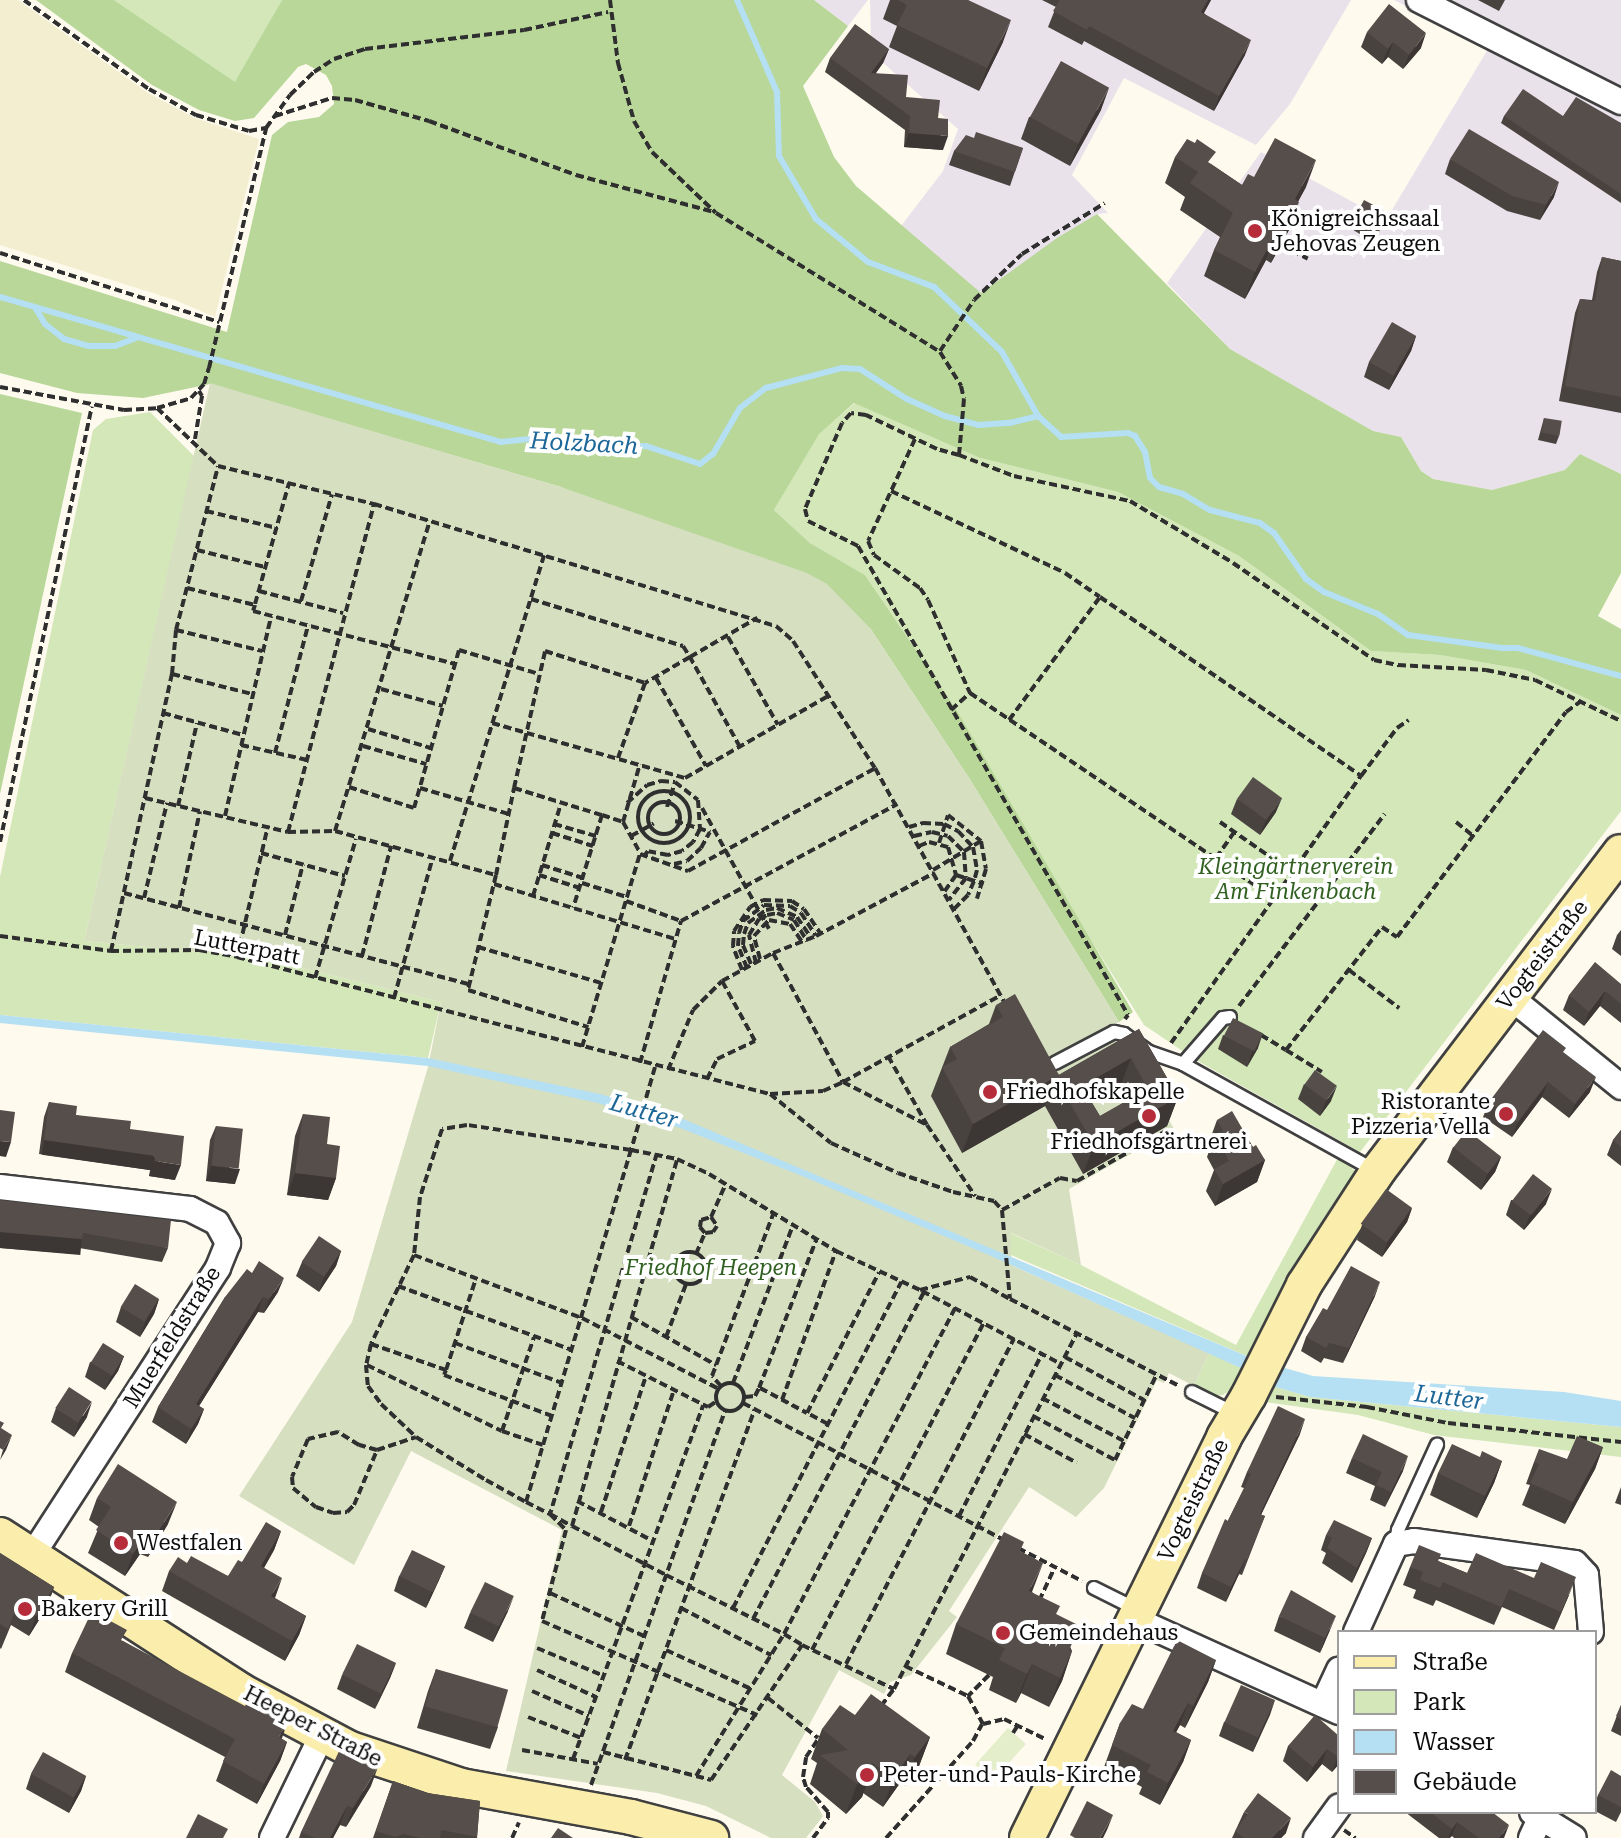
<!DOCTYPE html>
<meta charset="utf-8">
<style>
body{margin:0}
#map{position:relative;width:1621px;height:1838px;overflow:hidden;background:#fefaee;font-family:"Roboto Serif",serif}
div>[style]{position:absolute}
.industrial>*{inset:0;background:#eae2eb}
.farmland>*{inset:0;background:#f3eecf}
.green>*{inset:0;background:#d3e7b9}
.forest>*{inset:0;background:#b8d799}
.cemetery>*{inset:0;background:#d6dfc0}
.pitch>*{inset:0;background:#e4eecb;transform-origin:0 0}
.water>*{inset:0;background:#b5dff3}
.stream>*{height:6px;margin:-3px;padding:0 3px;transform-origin:3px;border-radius:3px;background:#b5dff3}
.path>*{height:4px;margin-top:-2px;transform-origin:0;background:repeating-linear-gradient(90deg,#2f2f2f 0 8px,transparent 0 12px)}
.path>.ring{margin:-2px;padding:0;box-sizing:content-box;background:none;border:4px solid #2f2f2f;border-radius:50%}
.roads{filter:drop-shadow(2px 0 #404040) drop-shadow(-2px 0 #404040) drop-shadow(0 2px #404040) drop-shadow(0 -2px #404040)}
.lane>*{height:12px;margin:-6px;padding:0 6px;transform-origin:6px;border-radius:6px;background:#fff}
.street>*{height:24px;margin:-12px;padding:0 12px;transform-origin:12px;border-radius:12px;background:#fff}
.secondary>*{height:34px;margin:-17px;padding:0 17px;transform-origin:17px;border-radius:17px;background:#fbeeac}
.wall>*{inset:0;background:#494340}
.shaded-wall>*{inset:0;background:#3c3734;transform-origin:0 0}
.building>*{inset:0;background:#554e4a;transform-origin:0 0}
.dots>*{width:22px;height:22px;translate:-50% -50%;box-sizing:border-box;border:4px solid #fff;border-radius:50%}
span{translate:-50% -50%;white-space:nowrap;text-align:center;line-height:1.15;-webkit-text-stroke:8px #fff;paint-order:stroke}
.poi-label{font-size:22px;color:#0d0d0d}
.left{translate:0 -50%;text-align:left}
.right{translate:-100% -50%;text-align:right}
.park-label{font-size:22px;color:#316121;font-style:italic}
.street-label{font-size:22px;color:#0d0d0d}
.water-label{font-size:24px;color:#1d6898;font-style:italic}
.legend{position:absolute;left:1337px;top:1630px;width:260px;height:184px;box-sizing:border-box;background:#fff;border:2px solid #9e9e9e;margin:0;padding:10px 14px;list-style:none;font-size:24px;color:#0d0d0d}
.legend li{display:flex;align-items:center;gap:16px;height:40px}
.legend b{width:40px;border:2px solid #9e9e9e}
</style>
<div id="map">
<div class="industrial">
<i style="clip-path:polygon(814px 0,868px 0,848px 26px)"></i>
<i style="clip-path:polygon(870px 0,1351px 0,1290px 104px,1256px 145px,1124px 78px,1072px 175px,1108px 213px,1097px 214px,981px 294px,901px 226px,943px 171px,958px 129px,881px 61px,871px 41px)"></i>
<i style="clip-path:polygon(1394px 0,1621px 0,1621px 474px,1580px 454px,1566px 470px,1492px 490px,1433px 479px,1421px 471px,1401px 437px,1373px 431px,1230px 349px,1167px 283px,1261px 152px,1386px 220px,1488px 49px)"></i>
</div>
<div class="farmland">
<i style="clip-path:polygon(0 0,18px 0,148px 93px,195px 118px,259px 139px,215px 317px,175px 300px,0 245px)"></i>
</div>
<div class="green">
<i style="clip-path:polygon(114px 0,282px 0,236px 83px)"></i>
<i style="clip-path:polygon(855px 403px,980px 458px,1118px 492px,1239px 556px,1371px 651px,1440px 655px,1526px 670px,1621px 715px,1621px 811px,1360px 1152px,1196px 1060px,1144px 1025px,1054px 881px,956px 709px,865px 575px,810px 543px,774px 510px,819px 433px)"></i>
<i style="clip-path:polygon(150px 412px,194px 456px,84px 941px,261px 958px,441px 1002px,428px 1058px,0 1015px,0 877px,93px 430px,106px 419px)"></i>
<i style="clip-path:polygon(1339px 1156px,1354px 1170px,1354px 1178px,1249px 1357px,1011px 1255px,1010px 1233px,1081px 1265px,1236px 1345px)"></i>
<i style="clip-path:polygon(1209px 1353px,1243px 1369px,1233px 1388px,1223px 1395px,1216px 1396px,1194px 1386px)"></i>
<i style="clip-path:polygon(1272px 1386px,1310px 1397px,1621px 1427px,1621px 1457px,1434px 1435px,1358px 1415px,1264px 1402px)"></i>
</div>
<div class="forest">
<i style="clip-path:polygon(36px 0,114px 0,235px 82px,282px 0,814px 0,848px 26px,803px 86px,834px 157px,856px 186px,981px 293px,1057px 238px,1097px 214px,1230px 349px,1373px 431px,1401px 437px,1421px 471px,1433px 479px,1492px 490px,1565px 470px,1580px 454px,1621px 474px,1621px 573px,1598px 616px,1621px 629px,1621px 715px,1526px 670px,1440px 655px,1371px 651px,1239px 556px,1118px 492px,980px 458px,854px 403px,819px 434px,774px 510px,810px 543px,865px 575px,956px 709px,1133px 1012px,1119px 1022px,969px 778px,870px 628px,561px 487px,210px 384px,143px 398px,77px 393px,0 373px,0 261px,227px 332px,272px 135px,288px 122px,319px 117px,334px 104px,332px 86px,326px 75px,306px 64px,298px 67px,254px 118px,235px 121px,199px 110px,152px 85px)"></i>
<i style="clip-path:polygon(0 394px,82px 413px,0 794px)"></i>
</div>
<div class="cemetery">
<i style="clip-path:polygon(210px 383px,561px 487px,807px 573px,827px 584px,870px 628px,969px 778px,1119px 1022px,1116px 1024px,1174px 1129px,1069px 1189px,1081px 1265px,1011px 1233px,1011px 1255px,1013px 1266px,1209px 1353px,1194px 1386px,1169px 1373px,1164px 1383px,1157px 1380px,1104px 1488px,1076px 1517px,1029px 1487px,949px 1611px,957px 1617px,911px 1675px,890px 1682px,884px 1694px,839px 1670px,782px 1775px,815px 1802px,823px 1816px,806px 1838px,771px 1838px,706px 1806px,657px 1793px,506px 1771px,562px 1530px,411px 1451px,354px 1565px,239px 1496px,352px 1322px,428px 1067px,441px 1002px,261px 958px,84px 941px)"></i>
</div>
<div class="pitch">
<i style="left:1008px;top:1728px;width:24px;height:49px;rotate:42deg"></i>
</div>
<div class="water">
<i style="clip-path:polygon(0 1015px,428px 1058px,600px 1094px,683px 1119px,1249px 1357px,1243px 1369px,991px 1256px,802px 1176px,680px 1128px,598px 1103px,428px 1066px,0 1023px)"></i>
<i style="clip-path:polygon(1281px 1367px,1313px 1376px,1564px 1392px,1621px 1401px,1621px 1427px,1310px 1397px,1272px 1386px)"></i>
</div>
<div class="stream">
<i style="left:737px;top:0;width:100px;rotate:66.5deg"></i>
<i style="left:777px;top:92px;width:64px;rotate:88.2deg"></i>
<i style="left:779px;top:156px;width:73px;rotate:59.6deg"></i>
<i style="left:816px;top:219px;width:67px;rotate:39.6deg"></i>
<i style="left:868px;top:262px;width:71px;rotate:20.7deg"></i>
<i style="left:934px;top:287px;width:94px;rotate:43.7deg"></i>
<i style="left:1002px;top:352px;width:73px;rotate:60.6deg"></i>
<i style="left:1038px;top:416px;width:31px;rotate:42deg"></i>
<i style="left:1061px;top:437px;width:67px;rotate:-3.4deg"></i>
<i style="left:1128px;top:433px;width:8px;rotate:23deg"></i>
<i style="left:1135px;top:436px;width:19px;rotate:58deg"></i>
<i style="left:1145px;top:452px;width:26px;rotate:79deg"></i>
<i style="left:1150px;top:478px;width:13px;rotate:45deg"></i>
<i style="left:1159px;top:487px;width:25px;rotate:16deg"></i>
<i style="left:1183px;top:494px;width:31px;rotate:31deg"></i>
<i style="left:1210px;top:510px;width:52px;rotate:14.6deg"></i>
<i style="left:1260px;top:523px;width:17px;rotate:36deg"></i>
<i style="left:1274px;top:533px;width:56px;rotate:55.2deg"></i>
<i style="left:1306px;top:579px;width:22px;rotate:36deg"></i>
<i style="left:1324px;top:592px;width:58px;rotate:22.2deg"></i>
<i style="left:1378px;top:614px;width:37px;rotate:35deg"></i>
<i style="left:1408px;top:635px;width:95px;rotate:7.9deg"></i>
<i style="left:1502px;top:648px;width:16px"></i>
<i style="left:1518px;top:648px;width:107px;rotate:15.2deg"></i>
<i style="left:0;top:297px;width:522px;rotate:16.14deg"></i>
<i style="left:501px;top:442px;width:37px;rotate:-6deg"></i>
<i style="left:538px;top:438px;width:63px;rotate:9.2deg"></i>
<i style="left:600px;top:448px;width:46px;rotate:-2.5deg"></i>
<i style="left:646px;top:446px;width:57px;rotate:18.4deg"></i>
<i style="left:700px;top:464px;width:16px;rotate:-38deg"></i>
<i style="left:713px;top:454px;width:53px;rotate:-59.6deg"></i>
<i style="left:740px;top:408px;width:33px;rotate:-38deg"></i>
<i style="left:766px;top:388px;width:79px;rotate:-14.7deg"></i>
<i style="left:842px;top:368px;width:18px;rotate:3deg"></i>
<i style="left:860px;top:369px;width:56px;rotate:32.6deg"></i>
<i style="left:907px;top:399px;width:42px;rotate:24.1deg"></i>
<i style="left:945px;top:416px;width:34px;rotate:15deg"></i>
<i style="left:978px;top:425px;width:32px;rotate:-4deg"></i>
<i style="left:1010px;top:423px;width:29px;rotate:-14deg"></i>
<i style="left:36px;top:309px;width:17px;rotate:59deg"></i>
<i style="left:45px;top:324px;width:24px;rotate:38deg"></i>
<i style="left:64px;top:339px;width:26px;rotate:16deg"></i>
<i style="left:89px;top:346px;width:26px"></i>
<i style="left:115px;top:346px;width:22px;rotate:-21deg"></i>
</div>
<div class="path">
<i style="left:24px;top:0;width:153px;rotate:35.5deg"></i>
<i style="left:149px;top:89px;width:54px;rotate:29deg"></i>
<i style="left:196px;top:115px;width:55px;rotate:16.8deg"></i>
<i style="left:249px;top:131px;width:17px;rotate:-10deg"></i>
<i style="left:610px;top:0;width:64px;rotate:82.8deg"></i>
<i style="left:618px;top:63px;width:60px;rotate:74.6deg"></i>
<i style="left:634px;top:121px;width:36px;rotate:60deg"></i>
<i style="left:652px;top:152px;width:88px;rotate:43.6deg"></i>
<i style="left:716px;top:213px;width:264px;rotate:31.8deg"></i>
<i style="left:940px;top:352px;width:40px;rotate:58deg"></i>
<i style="left:961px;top:386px;width:13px;rotate:77deg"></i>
<i style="left:964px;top:399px;width:56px;rotate:95.1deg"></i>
<i style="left:959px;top:455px;width:59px;rotate:20.9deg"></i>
<i style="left:1014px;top:476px;width:119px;rotate:12.2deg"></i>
<i style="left:1130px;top:501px;width:120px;rotate:31deg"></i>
<i style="left:1233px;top:563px;width:171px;rotate:34.5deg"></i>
<i style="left:1374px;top:660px;width:25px;rotate:12deg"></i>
<i style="left:1398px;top:665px;width:88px;rotate:3.3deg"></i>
<i style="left:1486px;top:670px;width:50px;rotate:11.5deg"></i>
<i style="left:1535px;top:680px;width:95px;rotate:25.5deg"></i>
<i style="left:275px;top:116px;width:60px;rotate:-17.5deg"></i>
<i style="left:332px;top:98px;width:23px;rotate:5deg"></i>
<i style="left:355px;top:100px;width:77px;rotate:15.8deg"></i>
<i style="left:429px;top:121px;width:157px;rotate:20.2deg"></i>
<i style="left:576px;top:175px;width:143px;rotate:15deg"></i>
<i style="left:1281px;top:245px;width:30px;rotate:27deg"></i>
<i style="left:0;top:253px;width:230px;rotate:17.5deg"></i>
<i style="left:940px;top:351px;width:61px;rotate:-56.3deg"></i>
<i style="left:974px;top:300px;width:66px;rotate:-43.8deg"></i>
<i style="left:1022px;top:254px;width:97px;rotate:-31.6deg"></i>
<i style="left:0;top:387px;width:126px;rotate:10.5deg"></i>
<i style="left:124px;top:410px;width:33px;rotate:-3deg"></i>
<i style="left:157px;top:408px;width:35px;rotate:-16deg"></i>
<i style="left:191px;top:398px;width:19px;rotate:-47deg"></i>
<i style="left:204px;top:384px;width:17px;rotate:-73deg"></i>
<i style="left:209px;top:368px;width:247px;rotate:-76.6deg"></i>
<i style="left:266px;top:128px;width:41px;rotate:-54deg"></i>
<i style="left:290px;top:95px;width:33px;rotate:-44deg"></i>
<i style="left:314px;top:72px;width:24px;rotate:-33deg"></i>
<i style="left:334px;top:59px;width:33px;rotate:-18deg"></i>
<i style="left:365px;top:49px;width:160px;rotate:-6.8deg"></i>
<i style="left:524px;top:30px;width:86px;rotate:-12.1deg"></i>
<i style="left:157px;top:408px;width:84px;rotate:43.6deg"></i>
<i style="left:195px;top:439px;width:44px;rotate:-80.8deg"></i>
<i style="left:202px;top:396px;width:6px;rotate:-121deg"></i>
<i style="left:915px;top:439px;width:112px;rotate:114.7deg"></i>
<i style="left:868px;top:541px;width:15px;rotate:67deg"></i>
<i style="left:874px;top:555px;width:57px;rotate:35.7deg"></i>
<i style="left:920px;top:588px;width:14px;rotate:56deg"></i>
<i style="left:928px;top:600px;width:102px;rotate:65.7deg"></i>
<i style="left:970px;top:693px;width:367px;rotate:34deg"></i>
<i style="left:959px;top:455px;width:23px;rotate:-165deg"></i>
<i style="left:937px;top:449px;width:79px;rotate:-154.4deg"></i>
<i style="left:866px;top:415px;width:15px;rotate:-172deg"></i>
<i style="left:851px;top:413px;width:13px;rotate:132deg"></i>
<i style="left:842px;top:423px;width:94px;rotate:113.3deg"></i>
<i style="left:805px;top:509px;width:12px;rotate:76deg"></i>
<i style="left:808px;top:521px;width:56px;rotate:26.6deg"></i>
<i style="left:858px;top:546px;width:541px;rotate:60.07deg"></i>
<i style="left:1128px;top:1015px;width:5px;rotate:127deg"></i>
<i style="left:891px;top:491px;width:192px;rotate:25.2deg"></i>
<i style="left:1065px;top:573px;width:42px;rotate:34.4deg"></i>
<i style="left:206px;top:511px;width:73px;rotate:13.5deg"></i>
<i style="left:197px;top:550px;width:70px;rotate:14deg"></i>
<i style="left:187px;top:588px;width:70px;rotate:14deg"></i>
<i style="left:255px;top:605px;width:6px;rotate:108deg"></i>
<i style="left:253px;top:611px;width:209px;rotate:14.7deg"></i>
<i style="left:259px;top:591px;width:87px;rotate:14.7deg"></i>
<i style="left:531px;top:599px;width:159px;rotate:17.2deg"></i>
<i style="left:683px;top:646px;width:13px;rotate:58deg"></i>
<i style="left:690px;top:657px;width:52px;rotate:150deg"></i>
<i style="left:645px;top:683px;width:80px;rotate:109.8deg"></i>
<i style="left:301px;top:601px;width:111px;rotate:-73.8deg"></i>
<i style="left:255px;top:604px;width:126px;rotate:-74.3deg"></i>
<i style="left:176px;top:630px;width:89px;rotate:13.7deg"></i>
<i style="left:728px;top:637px;width:101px;rotate:60.4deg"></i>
<i style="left:172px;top:674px;width:82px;rotate:14deg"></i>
<i style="left:656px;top:678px;width:101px;rotate:60.4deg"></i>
<i style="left:381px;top:689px;width:64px;rotate:15.3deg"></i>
<i style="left:951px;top:710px;width:25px;rotate:-42deg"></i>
<i style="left:163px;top:713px;width:83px;rotate:15.4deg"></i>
<i style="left:1009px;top:720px;width:153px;rotate:-53.5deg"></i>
<i style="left:1100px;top:597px;width:316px;rotate:34.4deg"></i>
<i style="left:492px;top:723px;width:201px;rotate:15.9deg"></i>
<i style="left:685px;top:778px;width:165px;rotate:-29.8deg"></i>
<i style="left:368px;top:729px;width:66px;rotate:16.8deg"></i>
<i style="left:241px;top:745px;width:68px;rotate:12.8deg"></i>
<i style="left:363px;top:746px;width:66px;rotate:15.9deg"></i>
<i style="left:740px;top:747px;width:103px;rotate:-119.1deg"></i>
<i style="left:690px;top:657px;width:78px;rotate:-30.2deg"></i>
<i style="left:275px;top:753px;width:132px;rotate:-75.5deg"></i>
<i style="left:349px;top:787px;width:68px;rotate:17.9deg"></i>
<i style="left:414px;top:808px;width:164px;rotate:-74.1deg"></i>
<i style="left:459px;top:650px;width:84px;rotate:16.7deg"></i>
<i style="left:420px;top:788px;width:93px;rotate:16.3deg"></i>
<i style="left:514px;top:788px;width:140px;rotate:-77.2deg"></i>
<i style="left:545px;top:651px;width:105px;rotate:17.7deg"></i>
<i class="ring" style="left:638px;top:791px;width:48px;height:48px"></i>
<i style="left:145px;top:798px;width:147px;rotate:13.4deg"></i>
<i style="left:288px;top:832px;width:47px;rotate:-1.2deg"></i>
<i style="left:335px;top:831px;width:324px;rotate:-73deg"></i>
<i class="ring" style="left:648px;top:802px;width:28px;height:28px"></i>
<i style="left:627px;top:803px;width:27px;rotate:-42deg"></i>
<i style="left:647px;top:785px;width:15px;rotate:-16deg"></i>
<i style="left:661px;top:781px;width:14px;rotate:4deg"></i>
<i style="left:675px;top:782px;width:29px;rotate:38deg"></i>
<i style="left:698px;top:800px;width:29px;rotate:86deg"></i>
<i style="left:700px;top:829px;width:15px;rotate:118deg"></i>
<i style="left:693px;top:842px;width:14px;rotate:141deg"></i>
<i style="left:682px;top:851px;width:15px;rotate:164deg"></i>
<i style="left:668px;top:855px;width:20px;rotate:-169deg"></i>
<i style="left:648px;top:851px;width:6px;rotate:129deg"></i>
<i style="left:178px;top:806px;width:85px;rotate:-77.1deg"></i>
<i style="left:667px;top:807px;width:26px;rotate:-72deg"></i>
<i style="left:702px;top:808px;width:138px;rotate:61deg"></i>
<i style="left:602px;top:815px;width:22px;rotate:18deg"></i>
<i style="left:623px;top:822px;width:35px;rotate:61deg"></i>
<i style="left:225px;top:816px;width:205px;rotate:-77deg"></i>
<i style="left:675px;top:821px;width:37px;rotate:17deg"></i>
<i style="left:623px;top:822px;width:60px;rotate:-73.7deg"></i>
<i style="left:1220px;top:822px;width:88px;rotate:34.8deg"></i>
<i style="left:1456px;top:822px;width:21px;rotate:39deg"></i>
<i style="left:554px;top:824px;width:44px;rotate:15.9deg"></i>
<i style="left:909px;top:827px;width:15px;rotate:-16deg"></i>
<i style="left:923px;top:823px;width:21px;rotate:3deg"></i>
<i style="left:944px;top:824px;width:16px;rotate:27deg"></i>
<i style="left:958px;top:831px;width:22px;rotate:47deg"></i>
<i style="left:973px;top:847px;width:23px;rotate:80deg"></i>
<i style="left:977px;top:870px;width:11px;rotate:105deg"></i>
<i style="left:974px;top:881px;width:15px;rotate:113deg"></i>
<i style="left:968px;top:895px;width:20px;rotate:135deg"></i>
<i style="left:335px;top:831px;width:167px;rotate:15.3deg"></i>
<i style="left:496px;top:875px;width:118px;rotate:103.7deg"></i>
<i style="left:468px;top:990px;width:126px;rotate:17.1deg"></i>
<i style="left:288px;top:832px;width:339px;rotate:-75.3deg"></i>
<i style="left:552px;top:833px;width:43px;rotate:17.6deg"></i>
<i style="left:631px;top:836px;width:26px;rotate:-29deg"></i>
<i style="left:914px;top:836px;width:18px;rotate:-13deg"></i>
<i style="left:932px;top:832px;width:16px;rotate:14deg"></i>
<i style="left:948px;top:836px;width:23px;rotate:45deg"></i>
<i style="left:964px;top:852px;width:26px;rotate:86deg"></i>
<i style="left:966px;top:878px;width:28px;rotate:128deg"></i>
<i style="left:0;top:842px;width:445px;rotate:-78.1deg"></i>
<i style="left:939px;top:843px;width:29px;rotate:-72deg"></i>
<i style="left:948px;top:815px;width:42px;rotate:38.2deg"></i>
<i style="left:981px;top:841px;width:28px;rotate:80deg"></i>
<i style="left:986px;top:869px;width:31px;rotate:107deg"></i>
<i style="left:919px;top:846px;width:11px;rotate:-22deg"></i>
<i style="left:929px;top:842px;width:20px;rotate:15deg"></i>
<i style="left:948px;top:847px;width:29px;rotate:74deg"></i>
<i style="left:956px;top:875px;width:21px;rotate:125deg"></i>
<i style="left:261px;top:853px;width:87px;rotate:15.3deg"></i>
<i style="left:1216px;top:858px;width:32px;rotate:-55deg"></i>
<i style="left:450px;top:861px;width:320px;rotate:-72.9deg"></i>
<i style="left:674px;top:864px;width:13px;rotate:-13deg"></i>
<i style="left:687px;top:861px;width:19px;rotate:-43deg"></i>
<i style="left:701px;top:848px;width:18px;rotate:-61deg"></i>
<i style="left:542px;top:865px;width:43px;rotate:17.6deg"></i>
<i style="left:933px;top:870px;width:56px;rotate:-31.1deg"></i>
<i style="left:496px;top:875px;width:89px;rotate:-78.3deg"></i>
<i style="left:514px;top:788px;width:92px;rotate:17.1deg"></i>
<i style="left:602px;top:815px;width:97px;rotate:107.3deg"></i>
<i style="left:539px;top:875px;width:43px;rotate:17.6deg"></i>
<i style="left:956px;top:875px;width:29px;rotate:18deg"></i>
<i style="left:582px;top:883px;width:47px;rotate:17.3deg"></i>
<i style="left:494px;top:884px;width:189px;rotate:16.9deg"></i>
<i style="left:124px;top:893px;width:357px;rotate:14.8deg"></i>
<i style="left:533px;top:896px;width:97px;rotate:-73.2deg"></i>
<i style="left:144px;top:898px;width:98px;rotate:-76.4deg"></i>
<i style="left:626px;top:901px;width:59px;rotate:20deg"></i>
<i style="left:179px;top:908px;width:99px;rotate:-77.8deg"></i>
<i style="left:285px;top:935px;width:73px;rotate:-75.8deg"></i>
<i style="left:0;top:936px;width:112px;rotate:7.7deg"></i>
<i style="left:111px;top:951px;width:88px;rotate:-0.7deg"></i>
<i style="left:199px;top:950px;width:39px;rotate:10deg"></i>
<i style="left:237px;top:957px;width:550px;rotate:14.42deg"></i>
<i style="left:770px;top:1094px;width:78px;rotate:38.8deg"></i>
<i style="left:831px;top:1143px;width:73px;rotate:24.1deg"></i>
<i style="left:898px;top:1173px;width:58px;rotate:19.1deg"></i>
<i style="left:953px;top:1192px;width:42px;rotate:12.4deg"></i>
<i style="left:994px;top:1201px;width:12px;rotate:48deg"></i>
<i style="left:1002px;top:1210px;width:89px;rotate:84.9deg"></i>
<i style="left:1010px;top:1299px;width:190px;rotate:27.2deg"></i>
<i style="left:478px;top:947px;width:128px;rotate:16.3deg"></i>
<i style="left:111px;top:951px;width:284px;rotate:-77.6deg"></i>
<i style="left:172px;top:674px;width:44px;rotate:-84.8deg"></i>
<i style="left:176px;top:630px;width:169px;rotate:-75.6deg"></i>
<i style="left:218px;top:466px;width:161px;rotate:13.7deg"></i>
<i style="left:374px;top:504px;width:420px;rotate:16.9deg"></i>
<i style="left:776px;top:626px;width:23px;rotate:41deg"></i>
<i style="left:793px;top:641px;width:151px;rotate:57.2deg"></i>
<i style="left:875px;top:768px;width:271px;rotate:61.1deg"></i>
<i style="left:773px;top:953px;width:147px;rotate:61.5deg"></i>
<i style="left:843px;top:1082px;width:94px;rotate:27.1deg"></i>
<i style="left:362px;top:956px;width:114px;rotate:-75.2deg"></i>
<i style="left:237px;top:957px;width:135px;rotate:-76.7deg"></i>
<i style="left:760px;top:959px;width:24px;rotate:-105deg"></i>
<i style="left:754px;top:936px;width:22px;rotate:-47deg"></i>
<i style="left:769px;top:920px;width:21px;rotate:11deg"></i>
<i style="left:790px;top:924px;width:23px;rotate:56deg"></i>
<i style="left:756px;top:963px;width:29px;rotate:-104deg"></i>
<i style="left:749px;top:935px;width:19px;rotate:-58deg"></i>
<i style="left:759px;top:919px;width:9px;rotate:-27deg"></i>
<i style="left:767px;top:915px;width:10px;rotate:-11deg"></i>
<i style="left:777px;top:913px;width:18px;rotate:22deg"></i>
<i style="left:794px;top:920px;width:25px;rotate:58deg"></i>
<i style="left:751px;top:964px;width:21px;rotate:-113deg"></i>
<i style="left:743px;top:945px;width:11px;rotate:-85deg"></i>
<i style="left:744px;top:934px;width:12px;rotate:-70deg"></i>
<i style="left:748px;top:923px;width:22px;rotate:-36deg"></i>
<i style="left:766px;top:910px;width:11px;rotate:-10deg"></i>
<i style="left:777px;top:908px;width:22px;rotate:24deg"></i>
<i style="left:797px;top:917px;width:27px;rotate:56deg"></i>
<i style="left:747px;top:968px;width:24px;rotate:-112deg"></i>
<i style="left:738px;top:946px;width:13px;rotate:-86deg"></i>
<i style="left:739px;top:933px;width:13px;rotate:-72deg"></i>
<i style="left:743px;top:921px;width:26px;rotate:-37deg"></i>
<i style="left:764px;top:905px;width:26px;rotate:2deg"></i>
<i style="left:790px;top:906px;width:13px;rotate:32deg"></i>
<i style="left:801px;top:913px;width:27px;rotate:57deg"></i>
<i style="left:742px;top:970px;width:26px;rotate:-111deg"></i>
<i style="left:733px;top:946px;width:15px;rotate:-86deg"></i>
<i style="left:734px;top:931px;width:29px;rotate:-56deg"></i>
<i style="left:750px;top:907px;width:15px;rotate:-28deg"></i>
<i style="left:763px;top:900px;width:29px;rotate:2deg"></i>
<i style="left:792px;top:901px;width:14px;rotate:34deg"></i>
<i style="left:804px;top:909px;width:30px;rotate:56deg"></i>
<i style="left:1349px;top:970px;width:63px;rotate:37.2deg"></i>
<i style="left:315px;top:978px;width:145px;rotate:-73.6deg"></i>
<i style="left:394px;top:998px;width:147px;rotate:-74.6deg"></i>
<i style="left:1239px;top:1006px;width:241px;rotate:-52.8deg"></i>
<i style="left:1261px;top:1035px;width:29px;rotate:31deg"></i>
<i style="left:1286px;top:1050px;width:156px;rotate:-52deg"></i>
<i style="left:1382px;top:927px;width:18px;rotate:34deg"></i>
<i style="left:1397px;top:937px;width:281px;rotate:-53.1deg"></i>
<i style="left:1566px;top:712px;width:19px;rotate:-36deg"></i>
<i style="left:1171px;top:1043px;width:328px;rotate:-54.6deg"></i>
<i style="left:1361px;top:776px;width:60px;rotate:-53.1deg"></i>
<i style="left:1397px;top:728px;width:14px;rotate:-34deg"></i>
<i style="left:582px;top:1047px;width:202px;rotate:-73.3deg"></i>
<i style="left:640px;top:854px;width:51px;rotate:19.5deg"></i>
<i style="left:688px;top:871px;width:213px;rotate:-28.8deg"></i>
<i style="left:1286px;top:1050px;width:42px;rotate:31.4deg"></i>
<i style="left:888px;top:1056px;width:79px;rotate:60.5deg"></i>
<i style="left:927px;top:1125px;width:86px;rotate:55.9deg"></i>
<i style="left:640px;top:1063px;width:148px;rotate:-73.9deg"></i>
<i style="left:681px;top:921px;width:246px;rotate:-28.4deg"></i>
<i style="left:655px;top:1067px;width:86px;rotate:106.1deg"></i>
<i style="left:631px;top:1150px;width:47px;rotate:11.1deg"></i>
<i style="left:677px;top:1159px;width:35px;rotate:25deg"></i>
<i style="left:709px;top:1174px;width:149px;rotate:31.2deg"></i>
<i style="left:836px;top:1251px;width:93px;rotate:24.9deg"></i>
<i style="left:920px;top:1290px;width:52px;rotate:-14.6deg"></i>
<i style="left:970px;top:1277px;width:46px;rotate:28.8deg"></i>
<i style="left:668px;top:1070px;width:65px;rotate:-67.4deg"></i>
<i style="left:693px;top:1010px;width:41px;rotate:-45deg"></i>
<i style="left:722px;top:981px;width:58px;rotate:-28.8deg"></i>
<i style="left:773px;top:953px;width:46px;rotate:-21.6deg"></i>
<i style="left:816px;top:936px;width:134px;rotate:-28.1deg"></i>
<i style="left:707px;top:1079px;width:22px;rotate:-63deg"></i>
<i style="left:717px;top:1059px;width:42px;rotate:-25.3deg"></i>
<i style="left:755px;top:1041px;width:68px;rotate:-118.8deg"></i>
<i style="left:770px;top:1094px;width:53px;rotate:-3.2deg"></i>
<i style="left:823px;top:1091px;width:22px;rotate:-24deg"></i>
<i style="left:843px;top:1082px;width:180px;rotate:-28.8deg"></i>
<i style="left:657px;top:1153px;width:377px;rotate:106.5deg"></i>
<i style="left:550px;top:1514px;width:23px;rotate:45deg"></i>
<i style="left:566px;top:1530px;width:94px;rotate:104.8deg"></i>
<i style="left:542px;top:1621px;width:235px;rotate:23.6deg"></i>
<i style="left:1002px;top:1210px;width:66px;rotate:-28.9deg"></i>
<i style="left:1060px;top:1178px;width:17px;rotate:10deg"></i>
<i style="left:1077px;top:1181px;width:104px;rotate:-29.3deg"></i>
<i style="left:711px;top:1217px;width:11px;rotate:56deg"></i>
<i style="left:717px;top:1226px;width:7px;rotate:124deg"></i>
<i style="left:713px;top:1232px;width:8px;rotate:173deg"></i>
<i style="left:705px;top:1233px;width:8px;rotate:-130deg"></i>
<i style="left:700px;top:1227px;width:7px;rotate:-82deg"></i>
<i style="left:701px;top:1220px;width:10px;rotate:-17deg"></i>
<i style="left:711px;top:1217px;width:36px;rotate:-66deg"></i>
<i class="ring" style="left:674px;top:1252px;width:28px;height:28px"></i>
<i style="left:696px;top:1254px;width:23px;rotate:-67deg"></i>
<i style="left:414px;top:1255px;width:179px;rotate:20.6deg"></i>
<i style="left:582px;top:1318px;width:154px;rotate:27.4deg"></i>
<i style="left:398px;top:1286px;width:185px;rotate:20.2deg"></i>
<i style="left:922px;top:1291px;width:157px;rotate:27.7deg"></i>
<i style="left:631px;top:1317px;width:98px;rotate:29.5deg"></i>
<i style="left:666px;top:1337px;width:57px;rotate:-69.3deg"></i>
<i style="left:455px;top:1343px;width:114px;rotate:20.5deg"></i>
<i style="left:371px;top:1344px;width:79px;rotate:19.1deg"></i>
<i style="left:446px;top:1370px;width:5px;rotate:112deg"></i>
<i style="left:444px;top:1375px;width:116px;rotate:20.8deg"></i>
<i style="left:1065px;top:1357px;width:90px;rotate:28.6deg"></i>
<i style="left:617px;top:1361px;width:102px;rotate:26.8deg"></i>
<i style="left:708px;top:1407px;width:11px;rotate:-34deg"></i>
<i style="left:367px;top:1365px;width:150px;rotate:26.1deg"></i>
<i style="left:502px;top:1431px;width:43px;rotate:18.9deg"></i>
<i style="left:446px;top:1370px;width:97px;rotate:-71.9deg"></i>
<i style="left:1055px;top:1375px;width:91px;rotate:28.3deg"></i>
<i class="ring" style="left:716px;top:1383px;width:24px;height:24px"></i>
<i style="left:733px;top:1383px;width:169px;rotate:-69.2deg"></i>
<i style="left:721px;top:1386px;width:13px;rotate:-132deg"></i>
<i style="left:712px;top:1376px;width:175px;rotate:-69.3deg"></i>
<i style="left:760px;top:1388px;width:53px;rotate:28deg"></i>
<i style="left:745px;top:1397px;width:10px;rotate:-6deg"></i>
<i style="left:755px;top:1396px;width:9px;rotate:-63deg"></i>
<i style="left:759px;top:1388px;width:159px;rotate:-68.9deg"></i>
<i style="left:1276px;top:1397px;width:92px;rotate:6.3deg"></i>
<i style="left:1367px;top:1407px;width:83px;rotate:11.2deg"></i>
<i style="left:1448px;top:1423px;width:174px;rotate:6.3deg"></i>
<i style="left:1042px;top:1398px;width:93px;rotate:27.7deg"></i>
<i style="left:782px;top:1400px;width:158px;rotate:-70.1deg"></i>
<i style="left:743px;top:1403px;width:295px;rotate:27.7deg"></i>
<i style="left:1033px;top:1416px;width:93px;rotate:28.2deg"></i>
<i style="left:1115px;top:1460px;width:96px;rotate:-64deg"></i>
<i style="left:828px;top:1424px;width:24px;rotate:-152deg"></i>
<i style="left:807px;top:1413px;width:158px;rotate:-62.9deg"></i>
<i style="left:502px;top:1431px;width:99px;rotate:-71.2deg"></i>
<i style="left:1024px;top:1434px;width:60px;rotate:28.7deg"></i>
<i style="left:377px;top:1450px;width:19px;rotate:-164deg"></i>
<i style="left:359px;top:1445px;width:25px;rotate:-148deg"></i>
<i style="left:338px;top:1432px;width:31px;rotate:167deg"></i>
<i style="left:308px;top:1439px;width:41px;rotate:112.8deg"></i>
<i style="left:292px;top:1477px;width:11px;rotate:85deg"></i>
<i style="left:293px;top:1488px;width:30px;rotate:40deg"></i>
<i style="left:316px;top:1507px;width:18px;rotate:19deg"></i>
<i style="left:333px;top:1513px;width:14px;rotate:-4deg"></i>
<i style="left:347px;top:1512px;width:10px;rotate:-45deg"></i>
<i style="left:354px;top:1505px;width:60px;rotate:-67.3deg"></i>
<i style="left:377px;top:1450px;width:41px;rotate:-18.4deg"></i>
<i style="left:577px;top:1501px;width:86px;rotate:27.8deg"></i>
<i style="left:526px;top:1502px;width:367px;rotate:-73.4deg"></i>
<i style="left:631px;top:1150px;width:166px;rotate:-171.3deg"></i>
<i style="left:467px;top:1125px;width:25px;rotate:171deg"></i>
<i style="left:442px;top:1129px;width:71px;rotate:107.9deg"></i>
<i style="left:420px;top:1197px;width:58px;rotate:95.9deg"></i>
<i style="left:414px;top:1255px;width:99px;rotate:115.8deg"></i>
<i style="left:371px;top:1344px;width:22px;rotate:103deg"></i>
<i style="left:366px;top:1365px;width:21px;rotate:85deg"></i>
<i style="left:368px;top:1386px;width:22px;rotate:54deg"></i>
<i style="left:381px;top:1404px;width:48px;rotate:43.3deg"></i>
<i style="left:416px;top:1437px;width:82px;rotate:31.6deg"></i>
<i style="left:486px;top:1480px;width:46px;rotate:28.8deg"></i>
<i style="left:526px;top:1502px;width:27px;rotate:27deg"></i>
<i style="left:550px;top:1514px;width:25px;rotate:29deg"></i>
<i style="left:572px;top:1526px;width:106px;rotate:27.5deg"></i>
<i style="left:666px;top:1575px;width:132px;rotate:26.6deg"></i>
<i style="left:784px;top:1634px;width:21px;rotate:31deg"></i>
<i style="left:802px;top:1645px;width:102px;rotate:25.6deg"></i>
<i style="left:601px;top:1512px;width:143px;rotate:-71.7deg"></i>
<i style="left:959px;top:1516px;width:182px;rotate:-62.9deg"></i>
<i style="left:572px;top:1526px;width:382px;rotate:-74deg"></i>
<i style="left:629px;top:1526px;width:143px;rotate:-71.7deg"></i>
<i style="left:1018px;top:1548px;width:72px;rotate:27.3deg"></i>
<i style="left:550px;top:1593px;width:103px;rotate:24.6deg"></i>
<i style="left:1039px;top:1601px;width:38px;rotate:-65deg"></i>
<i style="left:681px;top:1608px;width:102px;rotate:27.6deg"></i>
<i style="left:733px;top:1608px;width:367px;rotate:-62.7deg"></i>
<i style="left:753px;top:1619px;width:369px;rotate:-62.4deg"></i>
<i style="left:537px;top:1648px;width:73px;rotate:22.7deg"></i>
<i style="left:666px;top:1650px;width:94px;rotate:24.6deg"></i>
<i style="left:812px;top:1650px;width:369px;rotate:-62.3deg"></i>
<i style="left:846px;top:1664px;width:366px;rotate:-62.7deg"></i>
<i style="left:905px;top:1666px;width:70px;rotate:25.5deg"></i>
<i style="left:537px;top:1670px;width:65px;rotate:24.6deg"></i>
<i style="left:989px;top:1675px;width:30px;rotate:135deg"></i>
<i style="left:968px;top:1696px;width:32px;rotate:62deg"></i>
<i style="left:983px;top:1724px;width:22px;rotate:-13deg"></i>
<i style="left:1004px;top:1719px;width:46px;rotate:26deg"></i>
<i style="left:532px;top:1691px;width:62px;rotate:23.7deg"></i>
<i style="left:768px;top:1698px;width:64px;rotate:38.7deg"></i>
<i style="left:881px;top:1706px;width:21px;rotate:-53deg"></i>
<i style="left:894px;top:1689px;width:400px;rotate:-62.8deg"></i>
<i style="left:528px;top:1717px;width:57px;rotate:21.6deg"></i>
<i style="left:1013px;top:1733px;width:9px;rotate:-58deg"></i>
<i style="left:522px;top:1750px;width:77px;rotate:10.4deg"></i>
<i style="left:603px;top:1752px;width:112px;rotate:14.5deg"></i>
<i style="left:711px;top:1780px;width:163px;rotate:-56deg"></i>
<i style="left:573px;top:1759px;width:377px;rotate:-69.8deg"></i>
<i style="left:625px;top:1760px;width:374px;rotate:-69.7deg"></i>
<i style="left:696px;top:1776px;width:167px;rotate:-58.2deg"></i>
<i style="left:784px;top:1634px;width:368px;rotate:-62.3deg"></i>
<i style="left:591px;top:1785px;width:398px;rotate:-70.3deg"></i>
<i style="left:1344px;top:1830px;width:14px;rotate:36deg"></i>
<i style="left:512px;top:1838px;width:17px;rotate:-66deg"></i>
<i style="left:813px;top:1838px;width:25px;rotate:-53deg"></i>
<i style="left:828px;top:1818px;width:6px;rotate:-90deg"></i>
<i style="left:828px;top:1812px;width:33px;rotate:-131deg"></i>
<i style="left:806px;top:1787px;width:10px;rotate:-107deg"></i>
<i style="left:803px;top:1777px;width:20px;rotate:-81deg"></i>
<i style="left:806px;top:1757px;width:25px;rotate:-56deg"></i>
<i style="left:886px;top:1838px;width:130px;rotate:-48.1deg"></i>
<i style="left:973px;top:1741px;width:19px;rotate:-62deg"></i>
</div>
<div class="roads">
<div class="lane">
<i style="left:1055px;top:1063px;width:67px;rotate:-27.7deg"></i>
<i style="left:1114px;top:1032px;width:10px;rotate:11deg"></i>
<i style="left:1124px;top:1034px;width:31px;rotate:36deg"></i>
<i style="left:1149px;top:1052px;width:36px;rotate:19deg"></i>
<i style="left:1183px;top:1064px;width:218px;rotate:29deg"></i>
<i style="left:1183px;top:1064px;width:61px;rotate:-49deg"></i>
<i style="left:1223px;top:1018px;width:7px;rotate:-8deg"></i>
<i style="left:1192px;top:1392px;width:47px;rotate:26.6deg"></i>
<i style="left:1396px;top:1544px;width:14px;rotate:-82deg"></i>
<i style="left:1398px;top:1530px;width:94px;rotate:-65.4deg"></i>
<i style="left:1094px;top:1588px;width:49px;rotate:26.6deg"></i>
</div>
<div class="street">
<i style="left:1419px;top:0;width:226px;rotate:26.8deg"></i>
<i style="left:1510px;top:997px;width:143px;rotate:39deg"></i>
<i style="left:0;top:1187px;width:191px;rotate:6.6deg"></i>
<i style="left:190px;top:1209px;width:30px;rotate:27deg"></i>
<i style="left:217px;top:1223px;width:23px;rotate:61deg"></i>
<i style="left:228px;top:1243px;width:27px;rotate:112deg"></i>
<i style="left:218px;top:1268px;width:343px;rotate:122.9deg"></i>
<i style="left:1136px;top:1620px;width:223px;rotate:24.4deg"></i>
<i style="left:1356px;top:1632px;width:97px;rotate:-65.6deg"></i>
<i style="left:1396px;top:1544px;width:18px;rotate:-9deg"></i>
<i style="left:1414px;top:1541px;width:162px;rotate:7.8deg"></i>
<i style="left:1575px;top:1563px;width:16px;rotate:47deg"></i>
<i style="left:1586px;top:1575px;width:57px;rotate:85deg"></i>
<i style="left:1323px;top:1704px;width:38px;rotate:-65deg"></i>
<i style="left:1532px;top:1812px;width:49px;rotate:31.8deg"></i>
<i style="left:272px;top:1838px;width:114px;rotate:-64.1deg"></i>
<i style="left:1316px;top:1838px;width:39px;rotate:-54deg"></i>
<i style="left:1531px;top:1838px;width:29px;rotate:-65deg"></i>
</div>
<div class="secondary">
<i style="left:0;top:1535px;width:287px;rotate:32.9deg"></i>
<i style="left:241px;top:1691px;width:123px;rotate:28deg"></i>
<i style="left:350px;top:1749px;width:117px;rotate:18.4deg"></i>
<i style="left:461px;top:1786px;width:173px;rotate:10.3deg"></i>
<i style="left:631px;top:1817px;width:83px;rotate:14.7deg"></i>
<i style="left:1027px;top:1838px;width:447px;rotate:-63.8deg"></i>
<i style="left:1224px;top:1437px;width:49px;rotate:-59.2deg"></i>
<i style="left:1249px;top:1395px;width:123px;rotate:-63.4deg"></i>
<i style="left:1304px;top:1285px;width:135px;rotate:-57.1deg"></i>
<i style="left:1377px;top:1172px;width:402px;rotate:-52.7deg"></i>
</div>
</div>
<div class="wall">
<i style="clip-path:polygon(890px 0,968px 0,1003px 42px,979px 91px,889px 47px,897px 26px,883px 19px)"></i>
<i style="clip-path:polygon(1042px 0,1211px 0,1204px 13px,1245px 55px,1214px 111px,1084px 41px,1082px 45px,1048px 27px,1056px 7px)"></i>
<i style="clip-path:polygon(1478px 0,1505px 0,1499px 11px)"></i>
<i style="clip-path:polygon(1367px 32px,1421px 48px,1403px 69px,1388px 57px,1382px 64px,1361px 47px)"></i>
<i style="clip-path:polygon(889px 49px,883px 63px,876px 73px,906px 97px,938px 118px,943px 150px,904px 147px,905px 130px,825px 72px,830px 58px)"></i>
<i style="clip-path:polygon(1101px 110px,1070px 166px,1021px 139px,1029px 117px)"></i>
<i style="clip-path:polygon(1504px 116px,1563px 116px,1621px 123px,1621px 203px,1501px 123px)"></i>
<i style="clip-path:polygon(974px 138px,1023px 148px,1010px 186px,949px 165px,954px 151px)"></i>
<i style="clip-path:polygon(1175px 157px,1211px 164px,1242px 185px,1254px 177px,1306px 187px,1298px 201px,1290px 228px,1271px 263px,1266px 260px,1245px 299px,1204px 276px,1214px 250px,1220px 237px,1180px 210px,1185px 197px,1165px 183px)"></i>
<i style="clip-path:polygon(1450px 159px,1554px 197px,1540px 220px,1507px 211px,1445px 174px)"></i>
<i style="clip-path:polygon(1353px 221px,1385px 221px,1373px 242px,1350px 228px)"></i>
<i style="clip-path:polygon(1602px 257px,1621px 261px,1621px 413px,1559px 401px,1575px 313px,1580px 299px,1592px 300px,1597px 272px)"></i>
<i style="clip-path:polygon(1416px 336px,1411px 351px,1389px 390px,1364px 377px,1369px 362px)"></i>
<i style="clip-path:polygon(1544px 418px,1559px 436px,1556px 444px,1538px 440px)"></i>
<i style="clip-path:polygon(1237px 799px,1276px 812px,1260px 835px,1231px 814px)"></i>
<i style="clip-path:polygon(1621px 930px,1621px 956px,1612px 949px,1617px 935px)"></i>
<i style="clip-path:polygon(1621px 984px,1621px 1023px,1600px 1006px,1584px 1026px,1563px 1010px,1569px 995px)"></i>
<i style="clip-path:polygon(evenodd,996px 1005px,1059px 1075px,1139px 1029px,1178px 1097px,1167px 1126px,1083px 1174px,1045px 1106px,962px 1153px,931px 1096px,950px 1047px,989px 1024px,996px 1005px,1120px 1087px,1128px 1100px,1100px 1116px,1092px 1103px,1120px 1087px)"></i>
<i style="clip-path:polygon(1223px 1035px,1258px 1048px,1247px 1067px,1218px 1049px)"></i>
<i style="clip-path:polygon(1564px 1053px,1590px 1092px,1569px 1118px,1542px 1097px,1512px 1137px,1483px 1117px,1489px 1102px)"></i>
<i style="clip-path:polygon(1304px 1084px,1331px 1101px,1320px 1116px,1298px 1099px)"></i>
<i style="clip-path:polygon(49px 1102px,76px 1115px,130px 1129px,175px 1180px,149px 1176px,150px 1170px,39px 1154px,44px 1117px)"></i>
<i style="clip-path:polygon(303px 1114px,327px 1144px,336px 1178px,328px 1200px,287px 1195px,295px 1136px)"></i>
<i style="clip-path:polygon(1217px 1120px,1253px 1147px,1265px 1160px,1257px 1182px,1215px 1206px,1206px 1191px,1214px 1170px,1207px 1157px,1211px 1145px,1209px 1142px)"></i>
<i style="clip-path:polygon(216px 1126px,235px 1184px,206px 1181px,210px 1140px)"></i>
<i style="clip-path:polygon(1621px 1130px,1621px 1166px,1607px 1155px,1613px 1140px)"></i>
<i style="clip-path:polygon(1453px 1147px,1501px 1157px,1495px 1172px,1481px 1190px,1447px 1162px)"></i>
<i style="clip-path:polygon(0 1200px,168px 1248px,162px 1262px,79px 1248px,77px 1254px,0 1248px)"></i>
<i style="clip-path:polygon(1511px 1200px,1546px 1204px,1524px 1230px,1506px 1215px)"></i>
<i style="clip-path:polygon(1412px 1208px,1407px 1222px,1382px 1257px,1357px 1240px,1362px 1225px)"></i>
<i style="clip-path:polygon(341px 1251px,336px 1266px,319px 1292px,296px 1276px,302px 1262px)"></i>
<i style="clip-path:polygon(278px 1292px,264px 1313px,258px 1312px,199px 1406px,204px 1409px,198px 1424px,186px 1444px,152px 1422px,158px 1407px,225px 1297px)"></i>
<i style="clip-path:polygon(1375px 1296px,1343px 1363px,1324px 1358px,1321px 1363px,1301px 1351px,1306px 1337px,1327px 1310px)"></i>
<i style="clip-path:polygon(159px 1299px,154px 1314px,140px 1337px,116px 1322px,121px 1307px)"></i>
<i style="clip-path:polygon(124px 1356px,118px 1371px,105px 1390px,85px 1377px,90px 1362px)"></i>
<i style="clip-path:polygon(56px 1408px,87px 1417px,74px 1437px,51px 1422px)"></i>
<i style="clip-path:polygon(1300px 1434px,1261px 1515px,1265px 1516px,1242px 1575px,1239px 1574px,1226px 1602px,1197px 1588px,1202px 1573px,1244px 1488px,1241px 1487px,1247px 1472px)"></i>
<i style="clip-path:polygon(1603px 1447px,1595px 1469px,1565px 1524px,1522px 1505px,1530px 1485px,1526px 1484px,1534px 1462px,1567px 1459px)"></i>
<i style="clip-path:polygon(1480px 1457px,1502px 1461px,1494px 1483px,1477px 1518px,1430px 1495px,1438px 1473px)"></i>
<i style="clip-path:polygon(1352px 1458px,1403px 1471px,1385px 1507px,1370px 1500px,1375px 1486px,1346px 1473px)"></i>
<i style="clip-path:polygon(1621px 1487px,1621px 1505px,1615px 1503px)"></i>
<i style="clip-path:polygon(97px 1498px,168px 1524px,148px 1557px,140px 1554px,125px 1576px,88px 1553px,99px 1527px,89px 1520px)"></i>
<i style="clip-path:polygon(281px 1531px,274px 1550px,264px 1568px,275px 1598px,306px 1616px,299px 1635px,285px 1661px,162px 1591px,169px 1571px,187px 1563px,228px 1576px,242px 1562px)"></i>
<i style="clip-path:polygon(1326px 1535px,1372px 1538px,1366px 1553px,1352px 1583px,1322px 1563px,1326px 1553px,1321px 1550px)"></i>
<i style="clip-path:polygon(1021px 1552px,1032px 1592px,1057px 1615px,1072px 1651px,1062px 1681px,1049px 1707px,1021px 1693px,1016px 1703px,989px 1690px,993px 1677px,946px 1654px,956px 1624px)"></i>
<i style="clip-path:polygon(0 1553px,54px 1587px,47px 1607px,29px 1636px,11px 1625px,1px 1649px,0 1648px)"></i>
<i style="clip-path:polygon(1438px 1561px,1467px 1573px,1569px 1595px,1554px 1630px,1502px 1607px,1494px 1625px,1436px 1600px,1433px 1606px,1413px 1598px,1416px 1590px,1403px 1585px,1410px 1567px)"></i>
<i style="clip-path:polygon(445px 1566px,439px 1580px,426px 1608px,394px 1591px,399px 1576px)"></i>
<i style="clip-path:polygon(508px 1611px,493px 1642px,464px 1628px,470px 1613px)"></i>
<i style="clip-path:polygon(1279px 1616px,1330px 1630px,1320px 1653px,1274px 1631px)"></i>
<i style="clip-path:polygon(123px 1641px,287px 1742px,280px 1761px,257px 1804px,216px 1781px,225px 1757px,65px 1672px,72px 1653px)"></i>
<i style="clip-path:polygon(1216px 1660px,1208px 1682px,1185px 1728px,1180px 1725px,1176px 1732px,1191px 1740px,1183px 1762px,1160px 1805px,1139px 1794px,1142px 1787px,1104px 1767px,1120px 1723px,1143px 1709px)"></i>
<i style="clip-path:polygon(396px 1663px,390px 1678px,375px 1709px,337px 1689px,342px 1675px)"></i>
<i style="clip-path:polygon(436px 1669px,498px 1727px,490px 1749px,417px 1728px,428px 1691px)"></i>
<i style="clip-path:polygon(1275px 1700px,1253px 1752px,1219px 1736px,1224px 1722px)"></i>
<i style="clip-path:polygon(1621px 1705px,1621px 1736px,1611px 1731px)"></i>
<i style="clip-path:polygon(855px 1715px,930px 1737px,919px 1766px,905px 1786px,900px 1783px,883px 1807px,863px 1793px,862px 1797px,846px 1814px,810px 1784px,817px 1763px,811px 1759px,822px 1729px)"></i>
<i style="clip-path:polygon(1339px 1736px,1339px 1764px,1332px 1772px,1322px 1764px,1307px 1782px,1283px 1761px,1288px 1746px)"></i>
<i style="clip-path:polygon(31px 1774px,86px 1776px,81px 1791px,69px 1813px,26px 1789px)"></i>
<i style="clip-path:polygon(1621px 1776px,1621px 1812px,1616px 1822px,1595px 1811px,1595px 1803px,1598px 1795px)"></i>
<i style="clip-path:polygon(393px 1781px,427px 1793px,480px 1801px,477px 1838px,373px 1838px)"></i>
<i style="clip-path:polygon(371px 1786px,346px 1827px,340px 1825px,333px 1838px,299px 1838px,301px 1832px)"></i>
<i style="clip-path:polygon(1244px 1812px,1286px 1833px,1281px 1838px,1232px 1838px)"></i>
<i style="clip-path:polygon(1405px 1812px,1492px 1812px,1504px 1838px,1454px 1838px,1452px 1836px,1450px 1838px,1439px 1838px)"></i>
</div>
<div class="shaded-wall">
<i style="clip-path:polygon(1208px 0,1211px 0,1196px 27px,1201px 12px)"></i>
<i style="clip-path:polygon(1011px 20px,1003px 42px,979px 91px,987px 68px)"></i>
<i style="clip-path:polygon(1426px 33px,1421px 48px,1403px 69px,1409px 55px)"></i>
<i style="clip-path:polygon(1251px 40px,1245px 55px,1214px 111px,1219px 96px)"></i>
<i style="clip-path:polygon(1393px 42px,1388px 57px,1382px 64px,1388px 49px)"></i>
<i style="clip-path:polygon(889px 49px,883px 63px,867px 85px,871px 73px)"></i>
<i style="clip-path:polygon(1109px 88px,1101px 110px,1070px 166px,1078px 144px)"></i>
<i style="clip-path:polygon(909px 133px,948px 136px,943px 150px,904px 147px)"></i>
<i style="clip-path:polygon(1316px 160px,1306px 187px,1285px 226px,1295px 199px)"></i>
<i style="clip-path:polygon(1559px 182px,1554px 197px,1540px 220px,1546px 205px)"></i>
<i style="clip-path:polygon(1299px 202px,1290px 228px,1271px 263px,1281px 236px)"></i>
<i style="clip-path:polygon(1276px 233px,1266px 260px,1245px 299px,1255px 272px)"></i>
<i style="clip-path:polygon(1416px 336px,1411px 351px,1389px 390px,1394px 376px)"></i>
<i style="clip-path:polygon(1282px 798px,1276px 812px,1260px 835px,1266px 820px)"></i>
<i style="clip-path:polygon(1605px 991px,1600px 1006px,1584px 1026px,1589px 1012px)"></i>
<i style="clip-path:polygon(1263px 1033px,1258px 1048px,1247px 1067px,1252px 1052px)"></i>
<i style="clip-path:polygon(1131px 1058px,1120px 1087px,1075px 1113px,1082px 1086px)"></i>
<i style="clip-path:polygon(1055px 1077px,1045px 1106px,962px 1153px,973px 1124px)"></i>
<i style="clip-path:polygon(1596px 1077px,1590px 1092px,1569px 1118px,1575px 1104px)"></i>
<i style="clip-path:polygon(1548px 1082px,1542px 1097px,1512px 1137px,1518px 1122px)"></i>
<i style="clip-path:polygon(1337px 1086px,1331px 1101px,1320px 1116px,1326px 1101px)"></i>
<i style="clip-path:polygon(1178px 1097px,1167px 1126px,1083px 1174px,1094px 1145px)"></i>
<i style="left:44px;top:1140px;width:112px;height:15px;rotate:8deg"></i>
<i style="clip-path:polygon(0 1141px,11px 1142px,6px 1157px,0 1156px)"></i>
<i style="clip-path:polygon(1501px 1157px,1495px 1172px,1481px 1190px,1487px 1175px)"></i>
<i style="clip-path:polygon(1265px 1160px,1257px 1182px,1215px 1206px,1223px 1184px)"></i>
<i style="clip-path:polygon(155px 1161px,181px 1165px,175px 1180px,149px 1176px)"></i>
<i style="clip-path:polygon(211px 1166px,240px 1169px,235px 1184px,206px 1181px)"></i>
<i style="clip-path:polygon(295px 1173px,336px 1178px,328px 1200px,287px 1195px)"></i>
<i style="clip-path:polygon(1552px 1189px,1546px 1204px,1524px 1230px,1530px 1215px)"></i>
<i style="clip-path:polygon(1412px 1208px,1407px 1222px,1382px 1257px,1387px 1243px)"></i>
<i style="left:0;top:1232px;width:82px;height:16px;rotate:5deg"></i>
<i style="clip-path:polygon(341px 1251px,336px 1266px,319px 1292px,324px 1277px)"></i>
<i style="clip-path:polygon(284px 1278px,278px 1292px,264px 1313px,269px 1299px)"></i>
<i style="clip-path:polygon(1380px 1282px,1375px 1296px,1343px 1363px,1349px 1348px)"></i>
<i style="clip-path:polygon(263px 1297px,258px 1312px,191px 1419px,196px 1404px)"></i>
<i style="clip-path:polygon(159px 1299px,154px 1314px,140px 1337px,145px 1322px)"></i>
<i style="clip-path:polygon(124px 1356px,118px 1371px,105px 1390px,111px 1376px)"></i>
<i style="clip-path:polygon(92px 1402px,87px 1417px,74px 1437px,79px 1422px)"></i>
<i style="clip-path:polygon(204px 1409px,198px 1424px,186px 1444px,191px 1429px)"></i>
<i style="clip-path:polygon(1305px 1419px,1300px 1434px,1254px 1529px,1260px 1514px)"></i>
<i style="clip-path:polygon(12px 1435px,6px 1450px,0 1460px,3px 1450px)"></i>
<i style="clip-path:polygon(1603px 1447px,1595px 1469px,1565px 1524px,1573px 1502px)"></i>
<i style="clip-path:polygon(1408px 1456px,1403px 1471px,1385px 1507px,1391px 1492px)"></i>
<i style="clip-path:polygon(1502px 1461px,1494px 1483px,1477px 1518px,1485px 1496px)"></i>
<i style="clip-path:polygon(177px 1502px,168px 1524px,148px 1557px,156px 1535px)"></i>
<i style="clip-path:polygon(281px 1531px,274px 1550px,254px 1585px,261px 1566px)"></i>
<i style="clip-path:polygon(148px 1532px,140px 1554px,125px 1576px,133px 1554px)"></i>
<i style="clip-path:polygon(1372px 1538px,1366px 1553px,1352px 1583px,1357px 1568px)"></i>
<i style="clip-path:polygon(1245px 1559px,1239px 1574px,1226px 1602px,1231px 1587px)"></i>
<i style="clip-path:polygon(1043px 1563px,1032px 1592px,1018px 1620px,1029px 1591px)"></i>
<i style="clip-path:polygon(445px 1566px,439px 1580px,426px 1608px,431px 1593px)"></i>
<i style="clip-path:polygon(1576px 1577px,1569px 1595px,1554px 1630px,1561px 1612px)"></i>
<i style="clip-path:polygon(282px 1578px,275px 1598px,271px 1596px)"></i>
<i style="clip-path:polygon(54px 1587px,47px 1607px,29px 1636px,36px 1616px)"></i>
<i style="clip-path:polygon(514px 1596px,508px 1611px,493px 1642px,498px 1628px)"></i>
<i style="clip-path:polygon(306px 1616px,299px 1635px,285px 1661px,292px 1641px)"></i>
<i style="clip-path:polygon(1336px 1616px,1330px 1630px,1320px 1653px,1325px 1638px)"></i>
<i style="clip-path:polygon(1072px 1651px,1062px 1681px,1049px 1707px,1060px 1678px)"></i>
<i style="clip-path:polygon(1216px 1660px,1208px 1682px,1185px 1728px,1193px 1706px)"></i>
<i style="clip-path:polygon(396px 1663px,390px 1678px,375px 1709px,381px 1694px)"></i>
<i style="clip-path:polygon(1032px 1664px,1021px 1693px,1016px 1703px,1027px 1674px)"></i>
<i style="clip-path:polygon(1275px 1700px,1270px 1715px,1253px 1752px,1258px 1737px)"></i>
<i style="clip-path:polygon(1188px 1703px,1180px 1725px,1165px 1753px,1173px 1731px)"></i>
<i style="clip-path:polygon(289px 1718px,282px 1738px,271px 1756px,279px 1737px)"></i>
<i style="clip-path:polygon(930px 1737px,919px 1766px,905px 1786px,915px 1757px)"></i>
<i style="clip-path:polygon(1191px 1740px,1183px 1762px,1160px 1805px,1168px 1783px)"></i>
<i style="clip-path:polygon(287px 1742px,280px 1761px,257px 1804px,264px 1784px)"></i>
<i style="clip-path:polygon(1327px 1749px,1322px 1764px,1307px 1782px,1313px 1767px)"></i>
<i style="clip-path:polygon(910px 1754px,900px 1783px,883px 1807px,894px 1778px)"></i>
<i style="clip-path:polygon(1339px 1756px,1339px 1764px,1332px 1772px,1338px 1757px)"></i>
<i style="clip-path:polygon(378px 1767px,371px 1786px,346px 1827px,353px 1808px)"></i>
<i style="clip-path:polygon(873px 1768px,862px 1797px,846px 1814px,857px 1784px)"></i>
<i style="clip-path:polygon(86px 1776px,81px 1791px,69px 1813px,74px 1798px)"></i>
<i style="clip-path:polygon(347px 1806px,340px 1825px,333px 1838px,330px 1838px)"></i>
<i style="clip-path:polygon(1113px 1815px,1107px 1830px,1103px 1838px,1100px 1838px)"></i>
<i style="clip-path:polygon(1291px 1818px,1286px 1833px,1281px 1838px,1272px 1838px)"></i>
<i style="clip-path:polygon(1457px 1822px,1452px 1836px,1448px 1838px,1452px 1829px)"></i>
<i style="clip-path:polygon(1509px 1825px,1504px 1838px,1499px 1838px)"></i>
</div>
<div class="building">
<i style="clip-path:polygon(898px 0,968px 0,1011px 20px,987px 68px,897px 25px,907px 5px)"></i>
<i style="clip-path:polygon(1060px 0,1208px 0,1201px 12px,1251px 40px,1219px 96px,1089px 26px,1087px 30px,1053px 11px)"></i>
<i style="clip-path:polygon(1389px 4px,1426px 33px,1409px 55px,1393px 42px,1388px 49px,1367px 32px)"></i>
<i style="clip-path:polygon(855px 24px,889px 49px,871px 73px,908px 75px,906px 97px,940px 100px,938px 118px,948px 119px,948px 136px,909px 133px,910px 116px,830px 58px)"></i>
<i style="left:1061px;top:61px;width:55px;height:64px;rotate:29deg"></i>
<i style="clip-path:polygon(1523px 89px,1563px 116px,1576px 97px,1621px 123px,1621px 194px,1504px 116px)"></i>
<i style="clip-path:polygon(1469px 129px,1559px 182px,1546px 205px,1512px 196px,1450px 159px)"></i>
<i style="clip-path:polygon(976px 132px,1023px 148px,1015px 172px,954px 151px,966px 135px,974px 138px)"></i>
<i style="clip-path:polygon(1275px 138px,1316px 160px,1295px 199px,1299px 202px,1281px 236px,1276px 233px,1255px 272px,1214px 250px,1233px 213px,1190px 183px,1198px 172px,1175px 157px,1187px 139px,1195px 143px,1197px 139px,1216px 152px,1208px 162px,1242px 185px,1248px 174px,1254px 177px)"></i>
<i style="left:1364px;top:200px;width:27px;height:24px;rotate:28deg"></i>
<i style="clip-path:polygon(1602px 257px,1621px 261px,1621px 397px,1565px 386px,1580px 299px,1595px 301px)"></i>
<i style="left:1392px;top:322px;width:28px;height:46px;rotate:30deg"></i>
<i style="left:1544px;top:418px;width:18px;height:15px;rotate:9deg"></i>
<i style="left:1253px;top:777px;width:36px;height:27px;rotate:36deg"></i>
<i style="clip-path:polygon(1595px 962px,1621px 984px,1621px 1004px,1605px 991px,1589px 1012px,1569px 995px)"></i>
<i style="clip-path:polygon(1015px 994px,1059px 1075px,973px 1124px,942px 1067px,957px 1059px,950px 1047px,1003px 1017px,996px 1005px)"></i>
<i style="left:1233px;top:1018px;width:34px;height:20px;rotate:27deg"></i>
<i style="clip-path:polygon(evenodd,1139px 1029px,1178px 1097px,1094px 1145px,1055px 1077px,1139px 1029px,1131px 1058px,1148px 1089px,1100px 1116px,1082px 1086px,1131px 1058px)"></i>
<i style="clip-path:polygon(1543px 1030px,1566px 1048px,1563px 1052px,1596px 1077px,1575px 1104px,1548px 1082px,1518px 1122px,1489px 1102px)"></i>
<i style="left:1315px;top:1070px;width:27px;height:18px;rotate:36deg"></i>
<i style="clip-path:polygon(49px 1102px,77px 1106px,76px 1115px,131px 1121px,130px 1129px,184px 1136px,181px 1165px,155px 1161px,155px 1156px,44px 1140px)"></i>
<i style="clip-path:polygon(0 1110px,15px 1112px,11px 1142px,0 1141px)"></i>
<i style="clip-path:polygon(1232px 1111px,1253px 1147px,1256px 1145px,1265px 1160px,1223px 1184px,1214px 1169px,1229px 1161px,1215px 1135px,1223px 1131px,1217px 1120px)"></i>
<i style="clip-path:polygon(303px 1114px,330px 1117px,327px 1144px,340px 1146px,336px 1178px,295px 1173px)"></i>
<i style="left:216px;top:1126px;width:27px;height:40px;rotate:6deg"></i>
<i style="left:1467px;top:1130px;width:43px;height:22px;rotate:38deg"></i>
<i style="clip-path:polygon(1621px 1130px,1621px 1147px,1613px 1140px)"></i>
<i style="left:1533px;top:1174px;width:24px;height:34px;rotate:38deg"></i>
<i style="left:1386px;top:1189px;width:32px;height:43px;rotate:36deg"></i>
<i style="clip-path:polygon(0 1200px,171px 1220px,168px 1248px,83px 1233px,82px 1239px,0 1232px)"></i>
<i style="left:319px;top:1236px;width:27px;height:31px;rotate:34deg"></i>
<i style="clip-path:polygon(259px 1261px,284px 1278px,269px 1299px,263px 1297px,196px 1404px,204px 1409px,191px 1429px,158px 1407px,225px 1297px,247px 1269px,252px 1273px)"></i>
<i style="clip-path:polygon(1351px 1266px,1380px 1282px,1349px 1348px,1329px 1343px,1326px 1348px,1306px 1337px,1323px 1308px,1327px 1310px)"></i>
<i style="left:135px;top:1284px;width:28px;height:27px;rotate:32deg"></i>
<i style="left:103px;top:1343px;width:25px;height:23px;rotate:32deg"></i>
<i style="left:69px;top:1387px;width:27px;height:25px;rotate:33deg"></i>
<i style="clip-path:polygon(1278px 1406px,1305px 1419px,1260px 1514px,1265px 1516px,1247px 1560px,1245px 1559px,1231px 1587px,1202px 1573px,1225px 1519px,1228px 1521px,1251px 1474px,1247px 1472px)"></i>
<i style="clip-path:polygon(0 1421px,4px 1423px,1px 1428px,12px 1435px,3px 1450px,0 1448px)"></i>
<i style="clip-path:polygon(1363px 1434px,1408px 1456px,1391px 1492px,1376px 1485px,1382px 1472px,1352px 1458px)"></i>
<i style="clip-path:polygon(1577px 1436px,1603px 1447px,1573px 1502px,1530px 1483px,1539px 1464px,1534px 1462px,1539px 1449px,1567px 1459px)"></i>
<i style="clip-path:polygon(1452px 1444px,1480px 1457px,1482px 1451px,1502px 1461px,1485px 1496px,1438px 1473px)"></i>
<i style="clip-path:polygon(118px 1464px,177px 1502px,156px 1535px,148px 1532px,133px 1554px,96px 1530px,111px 1507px,97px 1498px)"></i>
<i style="clip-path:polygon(1334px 1520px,1372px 1538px,1357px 1568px,1327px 1548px,1332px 1538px,1326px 1535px)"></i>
<i style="clip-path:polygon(266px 1522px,281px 1531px,261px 1566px,282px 1578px,271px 1596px,306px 1616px,292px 1641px,169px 1571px,178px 1557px,187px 1563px,191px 1556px,228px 1576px,238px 1560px,242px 1562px)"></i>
<i style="clip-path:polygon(1004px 1532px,1024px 1542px,1020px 1551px,1043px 1563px,1029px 1591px,1060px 1606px,1056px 1614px,1080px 1626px,1069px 1650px,1072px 1651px,1060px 1678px,1032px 1664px,1027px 1674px,999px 1660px,1005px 1648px,956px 1624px)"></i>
<i style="clip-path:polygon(1419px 1545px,1441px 1554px,1438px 1561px,1467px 1573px,1476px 1553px,1534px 1578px,1541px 1562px,1576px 1577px,1561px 1612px,1509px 1589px,1501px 1607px,1443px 1582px,1440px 1588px,1420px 1580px,1423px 1572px,1410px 1567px)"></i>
<i style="left:412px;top:1550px;width:37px;height:29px;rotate:26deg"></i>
<i style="clip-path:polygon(0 1553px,54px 1587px,36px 1616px,18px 1604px,8px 1629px,0 1624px)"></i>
<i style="left:485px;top:1582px;width:32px;height:34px;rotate:26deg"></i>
<i style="clip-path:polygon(1291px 1590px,1336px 1616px,1325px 1638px,1279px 1616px)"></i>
<i style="clip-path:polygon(92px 1611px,127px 1630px,121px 1640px,245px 1706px,250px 1697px,289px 1718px,279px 1737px,287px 1742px,264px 1784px,223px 1761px,235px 1739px,72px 1653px)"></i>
<i style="clip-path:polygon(1177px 1640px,1216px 1660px,1193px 1706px,1188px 1703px,1173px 1731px,1191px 1740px,1168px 1783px,1147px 1772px,1151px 1765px,1112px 1745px,1120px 1723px,1132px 1704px,1143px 1709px)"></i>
<i style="left:357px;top:1644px;width:43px;height:34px;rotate:26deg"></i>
<i style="left:436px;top:1669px;width:75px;height:39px;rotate:16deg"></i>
<i style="left:1241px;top:1685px;width:37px;height:41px;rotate:24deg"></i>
<i style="clip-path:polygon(871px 1694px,930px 1737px,915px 1757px,910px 1754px,894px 1778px,871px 1762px,873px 1768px,857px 1784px,820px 1755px,848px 1750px,822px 1729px,840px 1705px,855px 1715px)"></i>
<i style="clip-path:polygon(1621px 1705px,1621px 1719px,1616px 1716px)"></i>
<i style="clip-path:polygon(1315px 1715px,1339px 1736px,1339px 1756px,1338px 1757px,1327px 1749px,1313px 1767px,1288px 1746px)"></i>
<i style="clip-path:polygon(341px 1747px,378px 1767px,353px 1808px,347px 1806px,330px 1838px,315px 1838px,301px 1832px)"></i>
<i style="left:43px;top:1752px;width:49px;height:25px;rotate:29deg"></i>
<i style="clip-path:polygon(1611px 1770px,1621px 1776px,1621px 1807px,1598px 1795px)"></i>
<i style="clip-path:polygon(393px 1781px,427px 1793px,480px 1801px,477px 1837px,441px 1830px,440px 1838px,421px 1838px,404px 1834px,395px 1837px,376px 1831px)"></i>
<i style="clip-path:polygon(1258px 1793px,1291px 1818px,1272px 1838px,1244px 1838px,1235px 1831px,1248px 1814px,1244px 1812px)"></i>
<i style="clip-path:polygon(1087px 1801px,1113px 1815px,1100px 1838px,1075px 1838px,1070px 1835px)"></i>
<i style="clip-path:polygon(1430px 1812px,1492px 1812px,1509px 1825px,1499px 1838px,1479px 1838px,1457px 1822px,1452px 1829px)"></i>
<i style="clip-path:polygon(198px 1814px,228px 1829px,223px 1838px,186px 1838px)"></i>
<i style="clip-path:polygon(558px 1828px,573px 1838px,551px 1838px)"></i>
</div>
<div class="dots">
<i style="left:1255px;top:231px;background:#b62c3a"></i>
<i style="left:990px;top:1092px;background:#b62c3a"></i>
<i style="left:1506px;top:1114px;background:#b62c3a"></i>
<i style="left:1149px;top:1116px;background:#b62c3a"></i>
<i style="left:121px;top:1543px;background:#b62c3a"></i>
<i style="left:25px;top:1609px;background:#b62c3a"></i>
<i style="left:1003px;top:1633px;background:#b62c3a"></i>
<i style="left:867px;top:1775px;background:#b62c3a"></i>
</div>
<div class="poi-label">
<span class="left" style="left:1271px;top:231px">Königreichssaal<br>Jehovas Zeugen</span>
<span class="left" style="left:1006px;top:1092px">Friedhofskapelle</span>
<span class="right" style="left:1490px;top:1114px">Ristorante<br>Pizzeria Vella</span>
<span style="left:1149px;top:1142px">Friedhofsgärtnerei</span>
<span class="left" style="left:137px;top:1543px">Westfalen</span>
<span class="left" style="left:41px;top:1609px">Bakery Grill</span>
<span class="left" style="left:1019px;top:1633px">Gemeindehaus</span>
<span class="left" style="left:883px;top:1775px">Peter-und-Pauls-Kirche</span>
</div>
<div class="park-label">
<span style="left:1296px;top:879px">Kleingärtnerverein<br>Am Finkenbach</span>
<span style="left:711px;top:1268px">Friedhof Heepen</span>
</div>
<div class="street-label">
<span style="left:247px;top:947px;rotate:11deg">Lutterpatt</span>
<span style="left:1542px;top:955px;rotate:-52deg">Vogteistraße</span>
<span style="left:172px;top:1337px;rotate:-58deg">Muerfeldstraße</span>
<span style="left:1193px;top:1500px;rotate:-64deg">Vogteistraße</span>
<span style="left:313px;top:1726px;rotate:27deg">Heeper Straße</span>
</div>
<div class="water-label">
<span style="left:584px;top:444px;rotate:3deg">Holzbach</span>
<span style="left:644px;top:1112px;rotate:16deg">Lutter</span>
<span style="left:1449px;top:1398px;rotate:7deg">Lutter</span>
</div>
<ul class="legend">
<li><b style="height:10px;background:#fbeeac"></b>Straße</li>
<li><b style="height:22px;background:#d3e7b9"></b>Park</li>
<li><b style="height:22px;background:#b5dff3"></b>Wasser</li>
<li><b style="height:22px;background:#554e4a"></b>Gebäude</li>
</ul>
</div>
